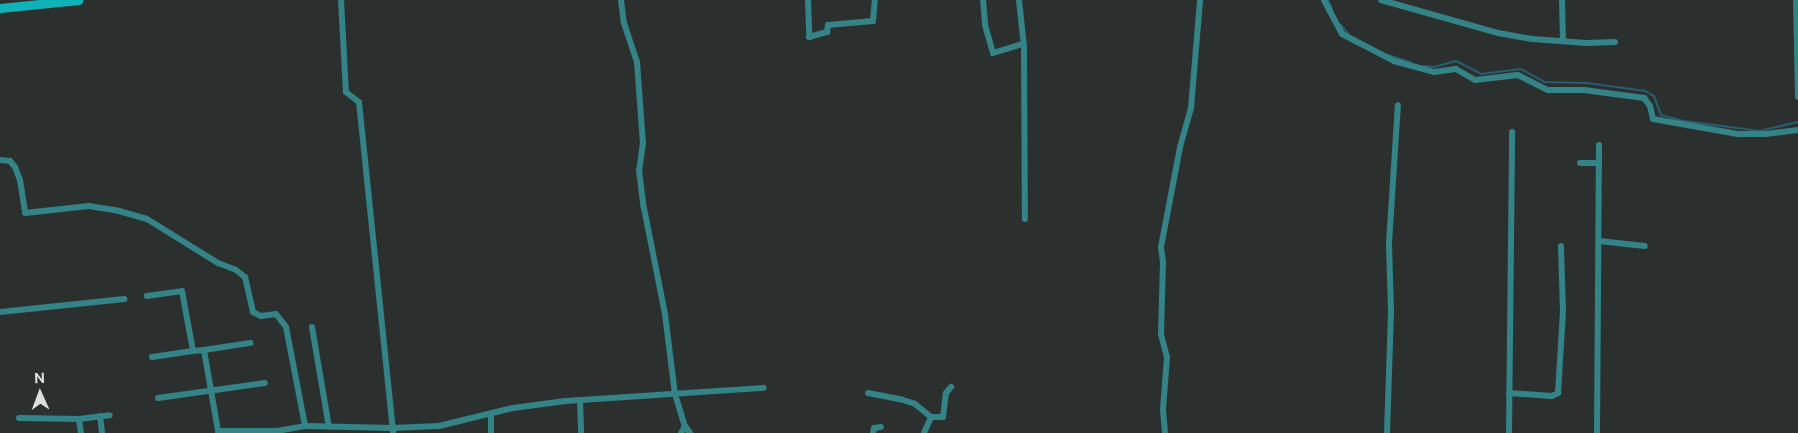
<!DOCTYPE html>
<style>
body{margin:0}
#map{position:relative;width:1798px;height:433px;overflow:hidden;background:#2b302f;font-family:"Public Sans",sans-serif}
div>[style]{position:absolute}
.stream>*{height:2px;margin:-1px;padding:0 1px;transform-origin:1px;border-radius:1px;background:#265e72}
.minor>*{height:6px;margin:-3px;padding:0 3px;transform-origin:3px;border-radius:3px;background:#338387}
.secondary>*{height:9px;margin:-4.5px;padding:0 4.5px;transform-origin:4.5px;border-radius:4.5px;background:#0fb2b9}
span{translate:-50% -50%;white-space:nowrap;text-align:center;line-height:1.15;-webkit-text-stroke:4px #2b302f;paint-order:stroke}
.north{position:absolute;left:15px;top:368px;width:50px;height:50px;-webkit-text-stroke:4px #2b302f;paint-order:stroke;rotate:358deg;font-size:14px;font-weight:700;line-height:20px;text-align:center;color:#dbdedd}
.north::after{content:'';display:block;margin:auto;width:18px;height:22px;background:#dbdedd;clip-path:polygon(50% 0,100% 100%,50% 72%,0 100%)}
</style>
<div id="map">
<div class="stream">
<i style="left:1328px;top:0;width:10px;rotate:66deg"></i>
<i style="left:1340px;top:24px;width:16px;rotate:50deg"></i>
<i style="left:1388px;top:55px;width:25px;rotate:18deg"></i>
<i style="left:1424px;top:66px;width:10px;rotate:6deg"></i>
<i style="left:1434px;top:67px;width:23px;rotate:-15deg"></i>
<i style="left:1456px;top:61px;width:28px;rotate:27deg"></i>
<i style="left:1481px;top:74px;width:40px;rotate:-7.1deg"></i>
<i style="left:1521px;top:69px;width:26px;rotate:29deg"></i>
<i style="left:1544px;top:82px;width:43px;rotate:1.3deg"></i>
<i style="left:1587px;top:83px;width:59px;rotate:7.9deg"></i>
<i style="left:1645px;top:91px;width:10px;rotate:29deg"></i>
<i style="left:1654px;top:96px;width:20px;rotate:70deg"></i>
<i style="left:1661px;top:115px;width:24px;rotate:15deg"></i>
<i style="left:1684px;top:121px;width:76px;rotate:7.6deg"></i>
<i style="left:1759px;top:131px;width:40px;rotate:-13deg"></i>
</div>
<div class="minor">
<i style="left:341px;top:0;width:92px;rotate:86.9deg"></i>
<i style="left:346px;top:92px;width:16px;rotate:38deg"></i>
<i style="left:359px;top:102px;width:333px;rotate:84.1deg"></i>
<i style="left:621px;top:0;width:23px;rotate:83deg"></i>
<i style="left:624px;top:23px;width:41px;rotate:71.6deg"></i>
<i style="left:637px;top:62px;width:81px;rotate:85.8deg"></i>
<i style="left:643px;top:143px;width:27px;rotate:98deg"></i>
<i style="left:639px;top:170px;width:38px;rotate:83deg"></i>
<i style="left:644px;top:208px;width:108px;rotate:78.8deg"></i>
<i style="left:665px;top:314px;width:81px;rotate:82.9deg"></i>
<i style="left:675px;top:394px;width:34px;rotate:73deg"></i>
<i style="left:685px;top:426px;width:9px;rotate:54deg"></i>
<i style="left:808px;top:0;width:37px;rotate:88deg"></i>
<i style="left:809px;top:37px;width:19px;rotate:-16deg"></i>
<i style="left:827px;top:32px;width:7px;rotate:-82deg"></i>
<i style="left:828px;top:25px;width:45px;rotate:-5.1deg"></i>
<i style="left:873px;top:21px;width:21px;rotate:-85deg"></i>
<i style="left:983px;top:0;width:25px;rotate:85deg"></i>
<i style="left:985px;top:25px;width:29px;rotate:74deg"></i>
<i style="left:993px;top:53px;width:31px;rotate:-17deg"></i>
<i style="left:1019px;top:0;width:47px;rotate:83.9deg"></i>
<i style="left:1024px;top:47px;width:172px;rotate:89.7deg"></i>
<i style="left:1324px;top:0;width:38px;rotate:62deg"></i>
<i style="left:1342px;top:34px;width:59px;rotate:27.4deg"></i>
<i style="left:1394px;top:61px;width:41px;rotate:15.4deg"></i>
<i style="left:1434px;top:72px;width:22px;rotate:-8deg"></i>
<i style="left:1456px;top:69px;width:22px;rotate:30deg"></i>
<i style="left:1475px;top:80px;width:43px;rotate:-6.6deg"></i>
<i style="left:1518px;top:75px;width:34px;rotate:27deg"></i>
<i style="left:1548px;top:90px;width:36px"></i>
<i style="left:1584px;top:90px;width:61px;rotate:7.6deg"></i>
<i style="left:1644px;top:98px;width:10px;rotate:53deg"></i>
<i style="left:1650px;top:106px;width:13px;rotate:77deg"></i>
<i style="left:1653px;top:119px;width:86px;rotate:10deg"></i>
<i style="left:1738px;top:134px;width:27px"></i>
<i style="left:1765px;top:134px;width:33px;rotate:-7deg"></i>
<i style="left:1381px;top:0;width:122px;rotate:15.8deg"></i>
<i style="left:1498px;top:33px;width:36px;rotate:10deg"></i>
<i style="left:1533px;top:39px;width:53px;rotate:4.3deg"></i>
<i style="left:1586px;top:43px;width:29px;rotate:-2deg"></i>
<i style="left:1562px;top:0;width:41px;rotate:88.6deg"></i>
<i style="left:1796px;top:0;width:97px;rotate:88.8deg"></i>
<i style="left:0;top:160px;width:10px;rotate:6deg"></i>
<i style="left:10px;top:161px;width:8px;rotate:50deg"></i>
<i style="left:15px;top:167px;width:14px;rotate:69deg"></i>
<i style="left:20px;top:180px;width:33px;rotate:81deg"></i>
<i style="left:25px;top:213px;width:64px;rotate:-6.2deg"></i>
<i style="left:89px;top:206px;width:30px;rotate:9deg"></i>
<i style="left:119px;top:211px;width:29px;rotate:16deg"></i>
<i style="left:147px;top:219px;width:84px;rotate:31.8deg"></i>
<i style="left:218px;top:263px;width:19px;rotate:21deg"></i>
<i style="left:236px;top:270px;width:11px;rotate:38deg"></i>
<i style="left:245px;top:277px;width:36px;rotate:77deg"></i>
<i style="left:253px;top:312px;width:9px;rotate:27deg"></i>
<i style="left:261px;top:316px;width:15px;rotate:-8deg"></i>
<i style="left:276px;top:314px;width:16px;rotate:52deg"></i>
<i style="left:286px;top:327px;width:101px;rotate:79.1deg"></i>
<i style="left:1580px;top:163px;width:19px"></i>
<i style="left:1599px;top:241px;width:46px;rotate:6.2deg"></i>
<i style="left:147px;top:296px;width:35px;rotate:-8deg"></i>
<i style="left:182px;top:291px;width:61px;rotate:79.6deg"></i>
<i style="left:193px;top:351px;width:11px;rotate:-5deg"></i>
<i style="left:204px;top:350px;width:82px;rotate:80.2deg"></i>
<i style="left:218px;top:431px;width:59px"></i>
<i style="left:277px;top:431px;width:28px;rotate:-10deg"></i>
<i style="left:305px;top:426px;width:87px;rotate:1.3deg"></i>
<i style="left:392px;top:428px;width:47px;rotate:-2.4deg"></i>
<i style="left:439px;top:426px;width:76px;rotate:-13.7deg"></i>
<i style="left:513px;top:408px;width:53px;rotate:-7.5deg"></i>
<i style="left:566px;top:401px;width:198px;rotate:-3.8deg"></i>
<i style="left:0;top:312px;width:125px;rotate:-6deg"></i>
<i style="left:312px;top:327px;width:101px;rotate:80.4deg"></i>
<i style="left:204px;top:350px;width:47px;rotate:-8.7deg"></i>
<i style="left:152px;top:357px;width:41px;rotate:-8.3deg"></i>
<i style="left:868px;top:393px;width:33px;rotate:11deg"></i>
<i style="left:900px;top:399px;width:16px;rotate:18deg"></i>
<i style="left:915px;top:404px;width:21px;rotate:39deg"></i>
<i style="left:931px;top:417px;width:12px"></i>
<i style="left:943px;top:417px;width:24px;rotate:-83deg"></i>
<i style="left:946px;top:393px;width:8px;rotate:-50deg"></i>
<i style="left:1509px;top:393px;width:43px;rotate:4deg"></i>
<i style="left:1552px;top:396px;width:7px;rotate:-27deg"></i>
<i style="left:1558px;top:393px;width:82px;rotate:-86.5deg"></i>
<i style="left:1563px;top:311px;width:65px;rotate:-91.8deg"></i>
<i style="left:158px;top:398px;width:108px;rotate:-8deg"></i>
<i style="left:580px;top:400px;width:33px;rotate:88deg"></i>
<i style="left:491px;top:414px;width:19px;rotate:90deg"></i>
<i style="left:100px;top:416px;width:17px;rotate:83deg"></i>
<i style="left:19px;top:418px;width:60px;rotate:1deg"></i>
<i style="left:79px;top:419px;width:31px;rotate:-7deg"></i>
<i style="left:79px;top:419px;width:14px;rotate:82deg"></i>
<i style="left:681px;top:433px;width:8px;rotate:-60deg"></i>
<i style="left:873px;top:433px;width:5px;rotate:-79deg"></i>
<i style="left:874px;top:428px;width:7px;rotate:-8deg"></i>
<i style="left:924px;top:433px;width:17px;rotate:-66deg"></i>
<i style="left:1165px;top:433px;width:23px;rotate:-95deg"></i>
<i style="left:1163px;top:410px;width:53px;rotate:-85.7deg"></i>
<i style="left:1167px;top:357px;width:24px;rotate:-105deg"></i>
<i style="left:1161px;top:334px;width:72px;rotate:-88.4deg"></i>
<i style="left:1163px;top:262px;width:15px;rotate:-98deg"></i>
<i style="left:1161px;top:247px;width:102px;rotate:-79.2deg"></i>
<i style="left:1180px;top:147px;width:41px;rotate:-74.2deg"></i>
<i style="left:1191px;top:108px;width:108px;rotate:-85.2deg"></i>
<i style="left:1387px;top:433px;width:122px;rotate:-88.1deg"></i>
<i style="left:1391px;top:311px;width:68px;rotate:-91.7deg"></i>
<i style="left:1389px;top:243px;width:138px;rotate:-86.3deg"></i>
<i style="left:1509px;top:433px;width:301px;rotate:-89.4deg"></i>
<i style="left:1597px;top:433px;width:288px;rotate:-89.6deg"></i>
</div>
<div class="secondary">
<i style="left:0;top:8px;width:79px;rotate:-5.8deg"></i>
</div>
<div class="north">N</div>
</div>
